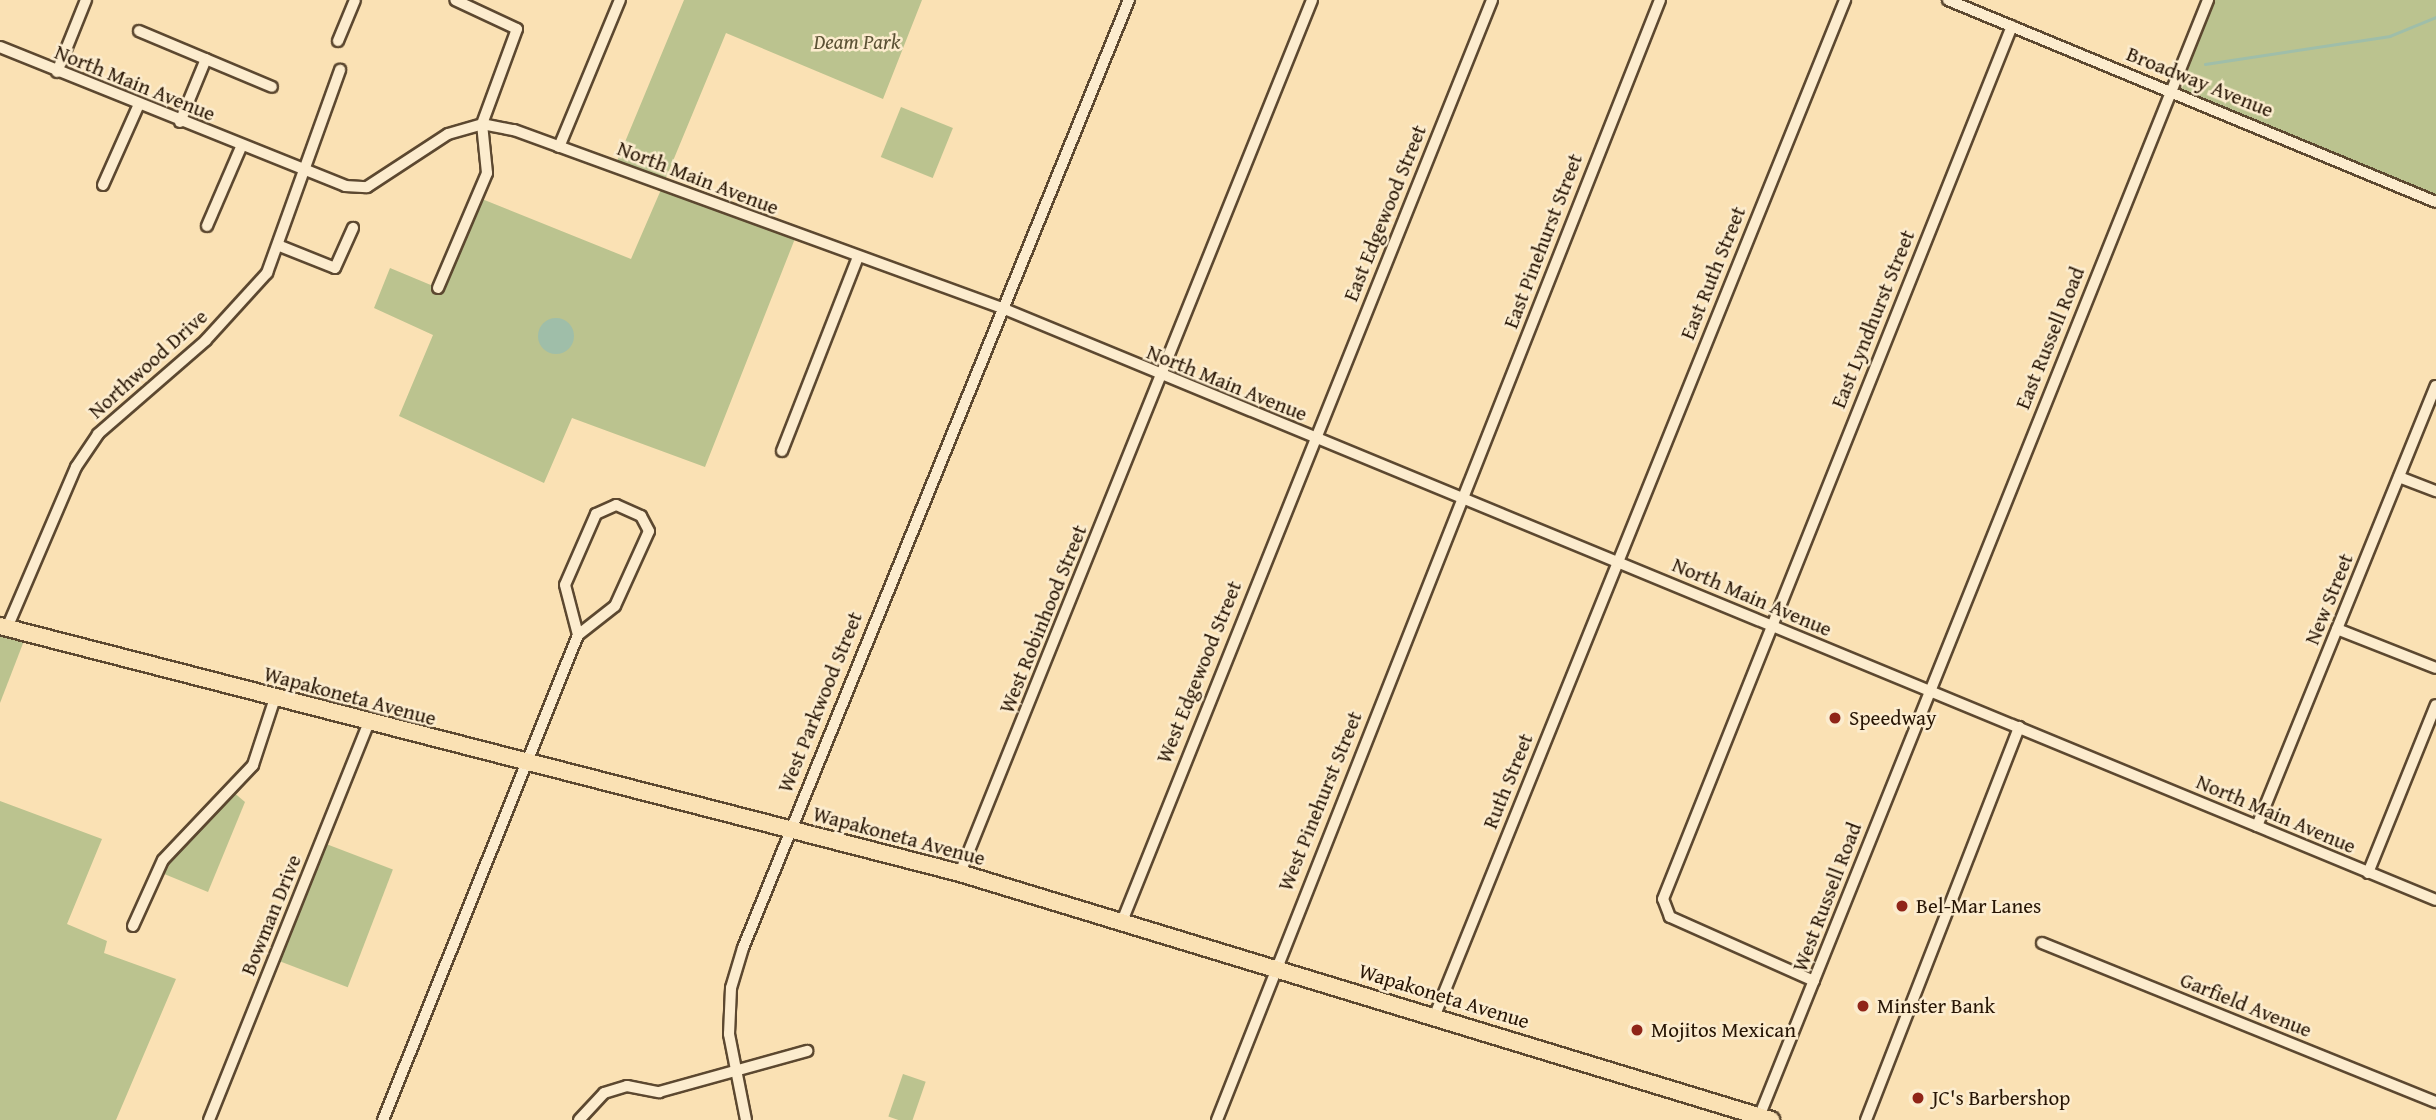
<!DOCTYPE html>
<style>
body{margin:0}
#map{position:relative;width:2436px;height:1120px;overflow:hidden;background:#fae1b4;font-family:"Gentium Book Plus",serif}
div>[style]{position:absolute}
.green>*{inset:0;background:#bbc38f;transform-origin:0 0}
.water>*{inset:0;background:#9fbea9}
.round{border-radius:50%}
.stream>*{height:2.5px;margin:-1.25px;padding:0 1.25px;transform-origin:1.25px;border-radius:1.25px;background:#9fbea9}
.roads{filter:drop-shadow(2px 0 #5c4830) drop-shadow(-2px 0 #5c4830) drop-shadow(0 2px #5c4830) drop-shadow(0 -2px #5c4830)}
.minor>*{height:10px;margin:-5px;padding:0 5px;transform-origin:5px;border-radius:5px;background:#fcecce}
.primary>*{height:16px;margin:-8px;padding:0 8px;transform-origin:8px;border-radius:8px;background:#fae1b4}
.dots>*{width:19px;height:19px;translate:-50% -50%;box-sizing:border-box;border:4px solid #fcecce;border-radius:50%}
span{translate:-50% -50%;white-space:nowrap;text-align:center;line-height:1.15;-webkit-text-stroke:5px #fcecce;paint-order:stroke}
.park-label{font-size:21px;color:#5b5235;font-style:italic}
.street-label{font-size:21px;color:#271504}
.poi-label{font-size:21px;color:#271504}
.left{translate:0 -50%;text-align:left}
</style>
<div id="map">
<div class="green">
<i style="clip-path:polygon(684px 0,922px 0,883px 99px,726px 33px,663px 185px,796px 236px,705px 467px,572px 418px,544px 483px,399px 416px,433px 335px,374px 308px,390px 268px,438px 288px,477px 197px,631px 259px,663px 185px,615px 166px)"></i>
<i style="clip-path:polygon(2208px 0,2436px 0,2436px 202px,2170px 91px)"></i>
<i style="left:901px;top:107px;width:56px;height:54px;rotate:22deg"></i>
<i style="clip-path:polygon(0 626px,27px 633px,0 703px)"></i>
<i style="clip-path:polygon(232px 791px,245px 802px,208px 892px,157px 871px)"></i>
<i style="clip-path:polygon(0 801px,102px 839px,67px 924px,107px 941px,104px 953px,176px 979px,116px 1120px,0 1120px)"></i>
<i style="left:321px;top:842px;width:77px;height:126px;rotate:21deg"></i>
<i style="left:903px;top:1074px;width:24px;height:45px;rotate:19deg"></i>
</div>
<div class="water">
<i class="round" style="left:538px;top:318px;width:36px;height:36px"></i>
</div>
<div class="stream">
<i style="left:2205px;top:64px;width:187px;rotate:-8.6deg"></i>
<i style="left:2390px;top:36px;width:50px;rotate:-22.4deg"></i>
</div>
<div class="roads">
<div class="minor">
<i style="left:1948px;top:0;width:528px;rotate:22.49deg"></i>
<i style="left:139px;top:31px;width:144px;rotate:22.8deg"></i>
<i style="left:338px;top:41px;width:44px;rotate:-67.5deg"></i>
<i style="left:0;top:47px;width:372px;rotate:21.9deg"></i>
<i style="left:345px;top:186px;width:22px;rotate:3deg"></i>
<i style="left:367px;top:187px;width:97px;rotate:-33.2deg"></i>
<i style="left:448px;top:134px;width:35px;rotate:-16deg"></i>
<i style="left:482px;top:124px;width:33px;rotate:11deg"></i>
<i style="left:514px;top:130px;width:519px;rotate:20.04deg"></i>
<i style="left:1002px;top:308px;width:1551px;rotate:22.43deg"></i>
<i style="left:57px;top:72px;width:78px;rotate:-68.1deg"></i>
<i style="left:180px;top:122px;width:68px;rotate:-67.6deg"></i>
<i style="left:559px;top:147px;width:159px;rotate:-67.5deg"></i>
<i style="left:103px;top:185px;width:89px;rotate:-66deg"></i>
<i style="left:207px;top:226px;width:86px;rotate:-66.7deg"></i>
<i style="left:280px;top:246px;width:59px;rotate:21.8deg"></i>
<i style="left:335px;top:268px;width:44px;rotate:-65.8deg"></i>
<i style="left:438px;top:288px;width:125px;rotate:-66.9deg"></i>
<i style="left:487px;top:173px;width:49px;rotate:-95.8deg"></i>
<i style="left:482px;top:124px;width:101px;rotate:-69.8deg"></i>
<i style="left:517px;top:29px;width:68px;rotate:-154.9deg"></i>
<i style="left:782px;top:451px;width:208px;rotate:-68.6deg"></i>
<i style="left:2399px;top:477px;width:40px;rotate:21deg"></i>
<i style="left:7px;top:628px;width:175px;rotate:-66.8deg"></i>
<i style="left:76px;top:467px;width:40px;rotate:-56deg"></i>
<i style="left:98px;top:434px;width:143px;rotate:-41deg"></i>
<i style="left:206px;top:340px;width:91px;rotate:-47.7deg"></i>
<i style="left:267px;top:273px;width:216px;rotate:-70.2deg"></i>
<i style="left:2337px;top:629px;width:106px;rotate:21.5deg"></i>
<i style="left:2257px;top:826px;width:475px;rotate:-67.9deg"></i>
<i style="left:960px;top:873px;width:941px;rotate:-68.04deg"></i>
<i style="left:2368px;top:873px;width:181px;rotate:-68deg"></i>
<i style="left:1123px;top:919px;width:990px;rotate:-68.12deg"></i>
<i style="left:133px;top:926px;width:72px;rotate:-65.6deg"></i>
<i style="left:163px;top:860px;width:131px;rotate:-46.5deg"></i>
<i style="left:253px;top:765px;width:71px;rotate:-71.8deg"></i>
<i style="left:2042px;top:943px;width:425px;rotate:22deg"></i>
<i style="left:1814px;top:981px;width:158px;rotate:-156deg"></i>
<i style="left:1670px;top:917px;width:19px;rotate:-111deg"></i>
<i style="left:1663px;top:899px;width:940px;rotate:-68.21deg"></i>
<i style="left:1435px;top:1015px;width:1095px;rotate:-68deg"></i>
<i style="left:1759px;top:1117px;width:1204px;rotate:-68.1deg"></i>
<i style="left:209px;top:1120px;width:427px;rotate:-68.1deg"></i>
<i style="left:383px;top:1120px;width:523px;rotate:-68.1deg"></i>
<i style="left:578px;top:635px;width:47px;rotate:-38.1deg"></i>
<i style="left:615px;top:606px;width:82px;rotate:-65.6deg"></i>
<i style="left:649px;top:531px;width:17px;rotate:-118deg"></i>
<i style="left:641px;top:516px;width:27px;rotate:-156deg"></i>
<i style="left:616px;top:505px;width:22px;rotate:156deg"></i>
<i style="left:596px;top:514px;width:77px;rotate:113.6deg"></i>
<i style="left:565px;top:585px;width:52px;rotate:75.4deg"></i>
<i style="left:579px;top:1120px;width:37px;rotate:-47deg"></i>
<i style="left:604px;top:1093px;width:24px;rotate:-17deg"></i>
<i style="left:627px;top:1086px;width:33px;rotate:11deg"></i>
<i style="left:659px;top:1092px;width:154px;rotate:-15.5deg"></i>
<i style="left:746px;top:1120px;width:88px;rotate:-101.2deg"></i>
<i style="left:729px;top:1034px;width:46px;rotate:-87.5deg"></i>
<i style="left:731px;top:988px;width:42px;rotate:-73.3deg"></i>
<i style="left:743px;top:948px;width:1024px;rotate:-67.85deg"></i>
<i style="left:1217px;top:1120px;width:1204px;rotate:-68.42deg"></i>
<i style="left:1866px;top:1120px;width:422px;rotate:-68.7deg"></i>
</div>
<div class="primary">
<i style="left:0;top:626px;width:991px;rotate:14.43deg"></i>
<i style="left:960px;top:873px;width:848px;rotate:16.94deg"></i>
</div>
</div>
<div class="dots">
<i style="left:1835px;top:718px;background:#8f2418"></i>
<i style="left:1902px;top:906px;background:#8f2418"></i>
<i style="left:1863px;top:1006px;background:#8f2418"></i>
<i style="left:1637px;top:1030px;background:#8f2418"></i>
<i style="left:1918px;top:1098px;background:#8f2418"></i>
</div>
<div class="park-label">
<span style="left:857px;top:42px">Deam Park</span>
</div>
<div class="street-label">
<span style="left:2200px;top:82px;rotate:22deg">Broadway Avenue</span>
<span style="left:135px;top:83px;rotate:22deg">North Main Avenue</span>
<span style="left:698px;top:178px;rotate:21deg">North Main Avenue</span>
<span style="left:1385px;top:213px;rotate:-68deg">East Edgewood Street</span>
<span style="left:1543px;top:241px;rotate:-69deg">East Pinehurst Street</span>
<span style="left:1713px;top:273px;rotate:-68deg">East Ruth Street</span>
<span style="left:1873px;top:319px;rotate:-68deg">East Lyndhurst Street</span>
<span style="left:2050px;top:338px;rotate:-68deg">East Russell Road</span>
<span style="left:148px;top:364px;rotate:-42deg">Northwood Drive</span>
<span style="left:1227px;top:383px;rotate:22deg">North Main Avenue</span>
<span style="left:1752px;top:597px;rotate:23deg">North Main Avenue</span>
<span style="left:2329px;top:599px;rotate:-68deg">New Street</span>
<span style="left:1043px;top:619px;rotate:-68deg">West Robinhood Street</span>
<span style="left:1199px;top:672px;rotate:-68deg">West Edgewood Street</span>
<span style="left:350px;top:696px;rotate:15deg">Wapakoneta Avenue</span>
<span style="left:820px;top:702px;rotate:-68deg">West Parkwood Street</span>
<span style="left:1508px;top:781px;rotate:-68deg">Ruth Street</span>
<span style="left:1320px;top:801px;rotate:-68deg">West Pinehurst Street</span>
<span style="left:2276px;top:814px;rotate:23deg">North Main Avenue</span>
<span style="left:899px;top:836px;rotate:15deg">Wapakoneta Avenue</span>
<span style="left:1827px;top:897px;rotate:-69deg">West Russell Road</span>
<span style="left:271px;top:915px;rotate:-68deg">Bowman Drive</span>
<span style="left:1444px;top:996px;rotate:17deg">Wapakoneta Avenue</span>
<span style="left:2246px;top:1005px;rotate:22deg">Garfield Avenue</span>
</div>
<div class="poi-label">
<span class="left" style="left:1849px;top:718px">Speedway</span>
<span class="left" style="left:1916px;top:906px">Bel-Mar Lanes</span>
<span class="left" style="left:1877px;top:1006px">Minster Bank</span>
<span class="left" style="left:1651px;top:1030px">Mojitos Mexican</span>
<span class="left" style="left:1932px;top:1098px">JC's Barbershop</span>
</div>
</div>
